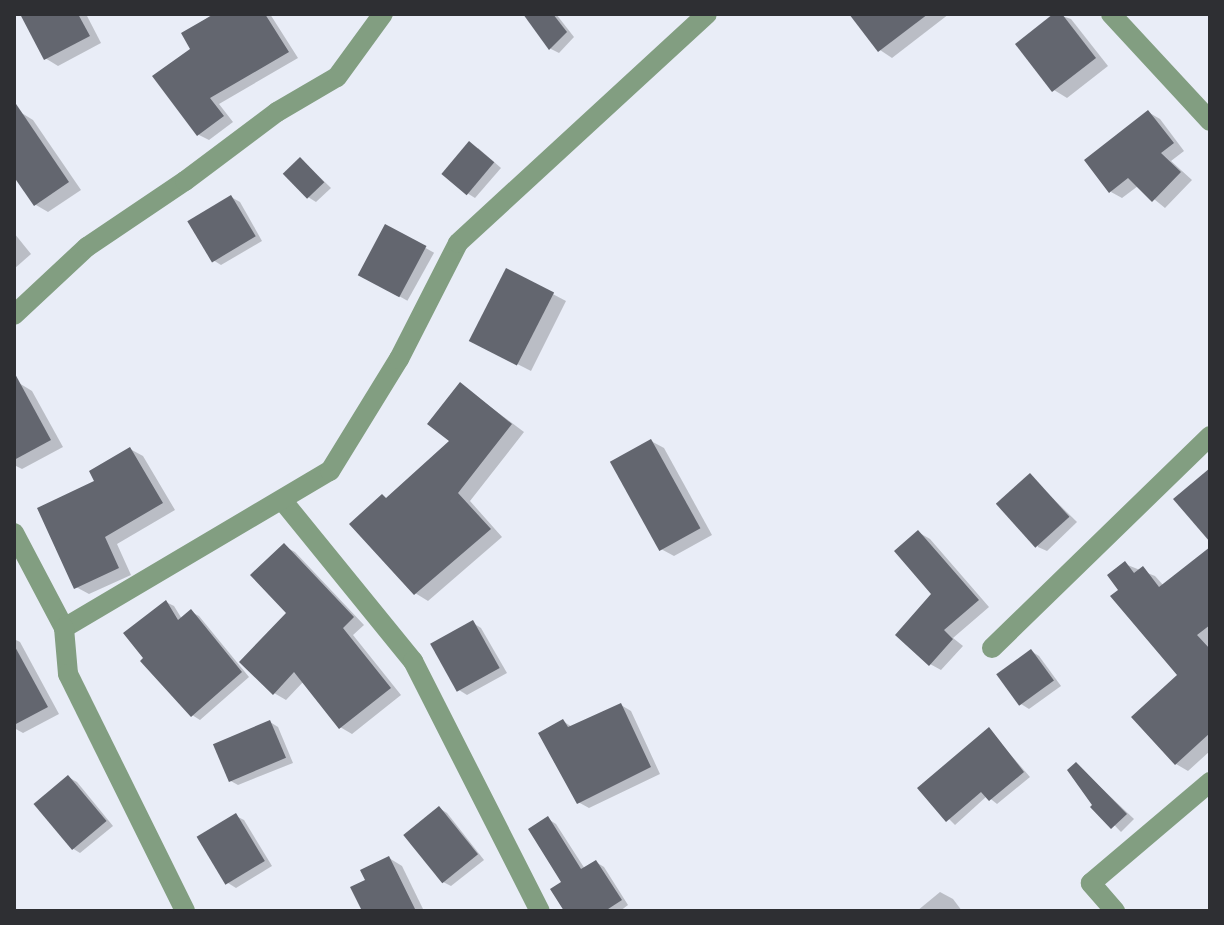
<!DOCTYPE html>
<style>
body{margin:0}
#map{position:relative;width:1224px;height:925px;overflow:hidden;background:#e9edf7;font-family:"DM Sans",sans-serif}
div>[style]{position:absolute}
.shadow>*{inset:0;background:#0003;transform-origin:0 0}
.building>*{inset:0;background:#63666f;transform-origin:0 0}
.street>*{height:20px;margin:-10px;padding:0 10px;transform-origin:10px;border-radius:10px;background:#829e81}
span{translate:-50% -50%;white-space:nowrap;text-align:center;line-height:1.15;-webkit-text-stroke:8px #fff;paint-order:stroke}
.frame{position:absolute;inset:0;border:16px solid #2e2f33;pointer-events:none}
</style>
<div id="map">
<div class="shadow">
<i style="clip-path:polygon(22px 14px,86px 14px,101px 43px,58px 66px,45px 58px)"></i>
<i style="clip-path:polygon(213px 14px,270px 14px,298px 58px,219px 104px,233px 122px,209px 140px,199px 135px,192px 49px,184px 34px)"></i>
<i style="clip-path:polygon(526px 14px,556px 14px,574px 37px,559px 53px,551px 49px)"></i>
<i style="clip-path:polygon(868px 14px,949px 14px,892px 58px,880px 50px)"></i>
<i style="clip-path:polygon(1056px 14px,1071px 19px,1108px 66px,1067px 98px,1054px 90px)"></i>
<i style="clip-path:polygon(20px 112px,33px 120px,81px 190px,48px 212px,36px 205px,14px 173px,14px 116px)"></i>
<i style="clip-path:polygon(1148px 112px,1160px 119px,1184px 151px,1171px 161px,1192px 180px,1165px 208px,1138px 186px,1122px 198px,1111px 192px)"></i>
<i style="clip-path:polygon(478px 148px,501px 168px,475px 198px,467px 193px)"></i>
<i style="clip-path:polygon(301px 159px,331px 188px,316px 202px,308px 197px)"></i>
<i style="clip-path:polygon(231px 197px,240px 202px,262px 241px,221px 265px,213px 260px)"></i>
<i style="left:386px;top:226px;width:55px;height:55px;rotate:29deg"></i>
<i style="clip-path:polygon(14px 233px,31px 254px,14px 269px)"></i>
<i style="clip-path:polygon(507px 270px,566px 301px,531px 371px,484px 347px)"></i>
<i style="clip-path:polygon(19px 383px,32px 391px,63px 447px,22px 469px,14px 465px,14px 386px)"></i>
<i style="clip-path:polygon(461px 385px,524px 432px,470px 501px,502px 537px,428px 601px,415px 593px,388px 499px,452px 440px)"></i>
<i style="clip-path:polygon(651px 441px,664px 448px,712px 535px,674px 556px,661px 549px)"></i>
<i style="clip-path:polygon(130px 449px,143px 456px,175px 510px,117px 544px,131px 575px,89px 594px,76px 587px,97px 482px)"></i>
<i style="clip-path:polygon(1030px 476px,1077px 522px,1047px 551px,1038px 547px)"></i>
<i style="clip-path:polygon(918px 532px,930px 539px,989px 607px,953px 638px,963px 646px,941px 670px,930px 664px,934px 594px)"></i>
<i style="clip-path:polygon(284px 546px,295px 552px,364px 625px,353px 635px,401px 695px,352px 734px,340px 727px,304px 681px,286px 700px,274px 693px,289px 613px)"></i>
<i style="clip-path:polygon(1210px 550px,1210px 751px,1188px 771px,1176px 764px,1180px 675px,1121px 591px,1125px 564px,1155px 576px,1164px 586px)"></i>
<i style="clip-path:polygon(166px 602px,174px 606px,182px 619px,191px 612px,199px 616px,249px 677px,200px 720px,192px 715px,146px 658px)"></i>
<i style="clip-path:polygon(473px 623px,481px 628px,507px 673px,467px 695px,459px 690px)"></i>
<i style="clip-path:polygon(14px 639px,20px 642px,59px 714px,23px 733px,14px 728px)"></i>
<i style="clip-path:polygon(1031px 651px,1039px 656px,1061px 686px,1029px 709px,1021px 704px)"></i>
<i style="clip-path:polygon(621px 705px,631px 711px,660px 774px,589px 808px,578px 802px,563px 721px,572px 727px)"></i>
<i style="clip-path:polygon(270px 722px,278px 727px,293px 763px,238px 785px,229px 780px)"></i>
<i style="clip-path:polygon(989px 730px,1030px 777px,997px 804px,987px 796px,955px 825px,919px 789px)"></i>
<i style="clip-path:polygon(1076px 764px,1134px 819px,1121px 832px,1095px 805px)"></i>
<i style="clip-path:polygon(68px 777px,77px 782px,113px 826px,80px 853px,72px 848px)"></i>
<i style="clip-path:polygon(439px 808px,447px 813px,484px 860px,451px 886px,443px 882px)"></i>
<i style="clip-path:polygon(236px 816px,244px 820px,272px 866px,236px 888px,228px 883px)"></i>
<i style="clip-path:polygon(548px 819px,556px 824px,585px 869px,596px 862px,604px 867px,628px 905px,620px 911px,566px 911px,564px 882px)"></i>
<i style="clip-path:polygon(389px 858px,402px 866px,424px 911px,364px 911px,367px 881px)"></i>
<i style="clip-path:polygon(940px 892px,953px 899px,962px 911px,917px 911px)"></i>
</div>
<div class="building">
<i style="clip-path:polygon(20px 14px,78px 14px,90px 36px,44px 60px)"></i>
<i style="clip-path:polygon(214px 14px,265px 14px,289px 52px,210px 98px,224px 116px,197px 136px,152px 76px,190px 49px,181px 33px)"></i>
<i style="clip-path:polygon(523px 14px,553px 14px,567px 32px,549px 50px)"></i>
<i style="clip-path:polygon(849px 14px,928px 14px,878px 52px)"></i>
<i style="clip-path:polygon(1053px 14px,1062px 14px,1096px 58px,1052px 92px,1015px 44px)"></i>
<i style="clip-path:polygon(14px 101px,69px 182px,34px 206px,14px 177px)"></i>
<i style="clip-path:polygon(1148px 110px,1174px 143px,1161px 153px,1181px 172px,1152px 202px,1128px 178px,1109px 193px,1084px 160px)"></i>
<i style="left:469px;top:141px;width:33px;height:43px;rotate:40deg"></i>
<i style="left:300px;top:157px;width:35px;height:24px;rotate:46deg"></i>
<i style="left:231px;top:195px;width:48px;height:51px;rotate:59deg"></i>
<i style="left:385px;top:224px;width:47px;height:58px;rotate:28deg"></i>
<i style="left:506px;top:268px;width:54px;height:82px;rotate:27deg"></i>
<i style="clip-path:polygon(14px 372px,51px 440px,14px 460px)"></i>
<i style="clip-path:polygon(460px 382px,512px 424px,458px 493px,491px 529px,414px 595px,349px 524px,382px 494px,386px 498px,449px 441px,427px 424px)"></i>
<i style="left:651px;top:439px;width:102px;height:47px;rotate:61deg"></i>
<i style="clip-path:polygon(130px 447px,163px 503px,105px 537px,119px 568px,74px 589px,37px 508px,94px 481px,89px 471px)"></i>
<i style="clip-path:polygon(1210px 468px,1210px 542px,1173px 499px)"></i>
<i style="left:1030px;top:473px;width:59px;height:46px;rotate:48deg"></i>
<i style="clip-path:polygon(918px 530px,979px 600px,944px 630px,953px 639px,929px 666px,895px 635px,931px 594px,894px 551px)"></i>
<i style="clip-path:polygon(284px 543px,354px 617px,343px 628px,391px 688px,339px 729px,294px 672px,273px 695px,239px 662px,286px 613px,250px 575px)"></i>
<i style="clip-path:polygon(1210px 547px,1210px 625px,1197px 635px,1210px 649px,1210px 733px,1175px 765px,1131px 717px,1177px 675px,1110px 596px,1118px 590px,1107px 575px,1125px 561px,1134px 573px,1143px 566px,1159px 587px)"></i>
<i style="clip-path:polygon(166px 600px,178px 620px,191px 609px,242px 672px,191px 717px,140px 661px,143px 658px,123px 633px)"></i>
<i style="left:473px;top:620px;width:55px;height:49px;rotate:61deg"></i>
<i style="clip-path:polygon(14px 645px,48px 707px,14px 725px)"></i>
<i style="left:1031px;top:649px;width:39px;height:43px;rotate:54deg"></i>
<i style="clip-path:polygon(621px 703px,651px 767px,577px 804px,538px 733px,563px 719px,568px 727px)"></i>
<i style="left:270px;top:720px;width:41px;height:62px;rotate:67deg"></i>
<i style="clip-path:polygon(989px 727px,1024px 772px,989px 801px,981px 792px,946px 822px,917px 788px)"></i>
<i style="clip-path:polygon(1076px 762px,1127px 814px,1111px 829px,1090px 807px,1092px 805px,1067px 770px)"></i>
<i style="left:68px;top:775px;width:60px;height:45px;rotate:50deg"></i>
<i style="left:439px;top:806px;width:62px;height:46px;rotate:51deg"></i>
<i style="left:236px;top:813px;width:56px;height:46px;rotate:59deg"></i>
<i style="clip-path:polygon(548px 816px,581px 869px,596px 860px,622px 900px,605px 911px,564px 911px,550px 889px,561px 882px,528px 829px)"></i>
<i style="clip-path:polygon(389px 856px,416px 911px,362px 911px,350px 887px,365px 880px,360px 870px)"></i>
</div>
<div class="street">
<i style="left:1111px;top:14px;width:146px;rotate:47.2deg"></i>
<i style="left:14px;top:315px;width:100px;rotate:-43deg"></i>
<i style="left:87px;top:247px;width:118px;rotate:-34deg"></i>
<i style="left:185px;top:181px;width:115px;rotate:-36.9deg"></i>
<i style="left:277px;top:112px;width:69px;rotate:-30.3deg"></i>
<i style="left:337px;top:77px;width:78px;rotate:-53.9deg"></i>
<i style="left:282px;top:500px;width:208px;rotate:50.9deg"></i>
<i style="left:413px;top:661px;width:280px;rotate:63.1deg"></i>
<i style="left:14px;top:533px;width:107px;rotate:62.2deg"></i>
<i style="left:64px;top:628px;width:309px;rotate:-30.6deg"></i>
<i style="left:330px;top:471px;width:132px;rotate:-58.4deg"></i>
<i style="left:399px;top:359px;width:130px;rotate:-63deg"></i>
<i style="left:458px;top:243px;width:338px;rotate:-42.6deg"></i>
<i style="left:64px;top:628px;width:46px;rotate:85deg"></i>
<i style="left:68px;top:674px;width:264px;rotate:63.7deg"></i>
<i style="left:992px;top:648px;width:304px;rotate:-44.2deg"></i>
<i style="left:1115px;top:911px;width:37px;rotate:-131deg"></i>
<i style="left:1091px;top:883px;width:156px;rotate:-40.3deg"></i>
</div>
<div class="frame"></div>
</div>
